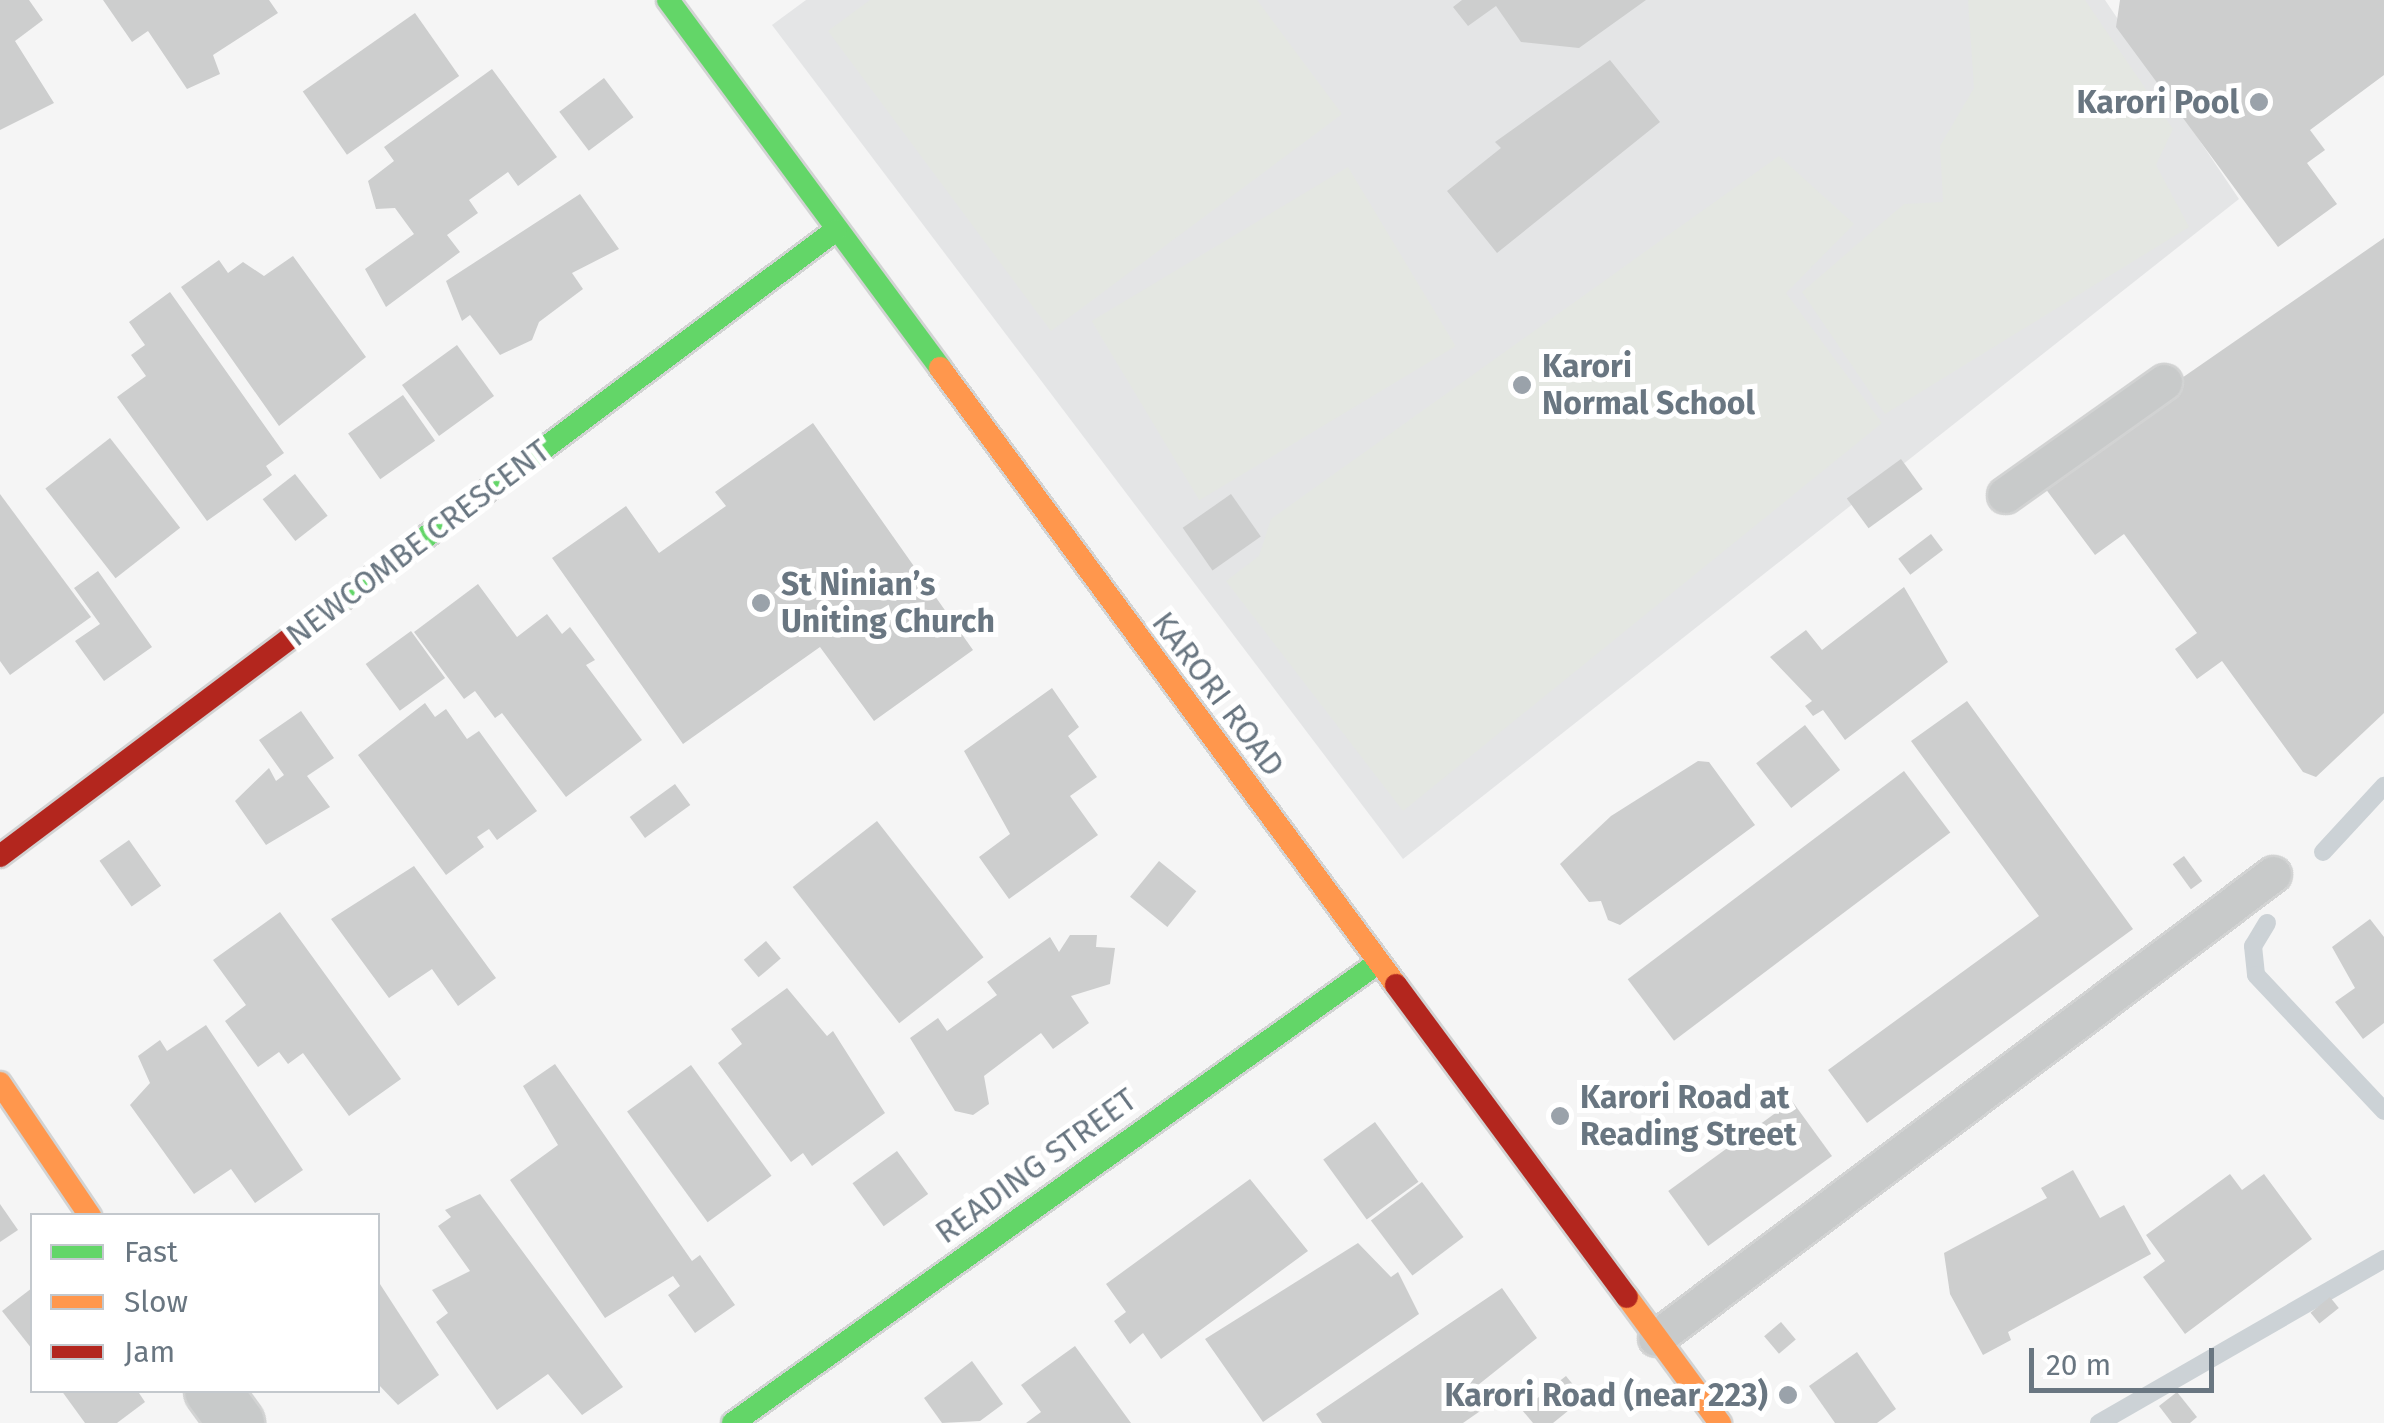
<!DOCTYPE html>
<meta charset="utf-8">
<style>
body{margin:0}
#map{position:relative;width:2384px;height:1423px;overflow:hidden;background:#f5f5f5;font-family:"Fira Sans",sans-serif}
div>[style]{position:absolute}
.built>*{inset:0;background:#e4e5e6}
.green>*{inset:0;background:#e4e7e2;transform-origin:0 0}
.stream>*{height:18px;margin:-9px;padding:0 9px;transform-origin:9px;border-radius:9px;background:#ccd2d6}
.building>*{inset:0;background:#cdcece;transform-origin:0 0}
.roads{filter:drop-shadow(2px 0 #d2d3d3) drop-shadow(-2px 0 #d2d3d3) drop-shadow(0 2px #d2d3d3) drop-shadow(0 -2px #d2d3d3)}
.lane>*{height:35px;margin:-17.5px;padding:0 17.5px;transform-origin:17.5px;border-radius:17.5px;background:#c8caca}
.street>*{height:55px;margin:-27.5px;padding:0 27.5px;transform-origin:27.5px;border-radius:27.5px;background:#c8caca}
.fast>*{height:22px;margin:-11px;padding:0 11px;transform-origin:11px;border-radius:11px;background:#63d668}
.slow>*{height:22px;margin:-11px;padding:0 11px;transform-origin:11px;border-radius:11px;background:#ff974d}
.jam>*{height:22px;margin:-11px;padding:0 11px;transform-origin:11px;border-radius:11px;background:#b3261e}
.dots>*{width:28px;height:28px;translate:-50% -50%;box-sizing:border-box;border:5px solid #fff;border-radius:50%}
span{translate:-50% -50%;white-space:nowrap;text-align:center;line-height:1.15;-webkit-text-stroke:10px #fff;paint-order:stroke}
.poi-label{font-size:32px;color:#697681;font-weight:700}
.right{translate:-100% -50%;text-align:right}
.left{translate:0 -50%;text-align:left}
.street-label{font-size:32px;color:#697681}
.legend{position:absolute;left:30px;top:1213px;width:350px;height:180px;box-sizing:border-box;background:#fff;border:2px solid #c3c8cd;margin:0;padding:12px 18px;list-style:none;font-size:30px;color:#697681}
.legend li{display:flex;align-items:center;gap:20px;height:50px}
.legend b{width:50px;border:2px solid #c3c8cd}
.scale{position:absolute;left:2029px;top:1348px;width:185px;height:45px;box-sizing:border-box;border:5px solid #697681;border-top:0;padding-left:12px;font-size:30px;line-height:35px;white-space:nowrap;color:#697681;-webkit-text-stroke:8px #fff;paint-order:stroke}
</style>
<div id="map">
<div class="built">
<i style="clip-path:polygon(806px 0,2105px 0,2239px 199px,1403px 859px,772px 25px)"></i>
</div>
<div class="green">
<i style="clip-path:polygon(870px 0,1257px 0,1342px 114px,1051px 331px,828px 31px)"></i>
<i style="clip-path:polygon(1968px 0,2085px 0,2173px 129px,2156px 165px,2189px 227px,1885px 414px,1802px 292px,1904px 204px,1943px 202px,1940px 146px,1974px 88px)"></i>
<i style="clip-path:polygon(1779px 156px,1854px 224px,1786px 293px,1882px 423px,1403px 811px,1226px 581px,1259px 556px,1271px 519px)"></i>
<i style="left:1348px;top:167px;width:209px;height:299px;rotate:59deg"></i>
</div>
<div class="stream">
<i style="left:2323px;top:852px;width:90px;rotate:-47.3deg"></i>
<i style="left:2267px;top:923px;width:27px;rotate:121deg"></i>
<i style="left:2253px;top:946px;width:29px;rotate:84deg"></i>
<i style="left:2256px;top:975px;width:187px;rotate:46.7deg"></i>
<i style="left:2099px;top:1423px;width:329px;rotate:-29.9deg"></i>
</div>
<div class="building">
<i style="clip-path:polygon(0 0,29px 0,43px 20px,15px 41px,54px 103px,0 130px)"></i>
<i style="clip-path:polygon(103px 0,269px 0,278px 13px,213px 55px,220px 74px,187px 89px,148px 31px,132px 42px)"></i>
<i style="clip-path:polygon(1462px 0,1646px 0,1579px 48px,1521px 42px,1496px 6px,1468px 26px,1453px 7px)"></i>
<i style="clip-path:polygon(2120px 0,2384px 0,2384px 75px,2310px 130px,2325px 150px,2307px 163px,2337px 204px,2278px 247px,2116px 27px)"></i>
<i style="left:415px;top:13px;width:77px;height:137px;rotate:55deg"></i>
<i style="clip-path:polygon(1610px 60px,1660px 122px,1497px 253px,1447px 191px,1501px 148px,1495px 142px)"></i>
<i style="clip-path:polygon(492px 69px,557px 157px,518px 186px,508px 172px,469px 200px,478px 213px,447px 235px,460px 252px,386px 307px,365px 269px,414px 234px,395px 208px,376px 209px,368px 181px,394px 161px,384px 147px)"></i>
<i style="left:604px;top:78px;width:49px;height:56px;rotate:53deg"></i>
<i style="clip-path:polygon(580px 194px,619px 249px,572px 273px,583px 289px,539px 322px,532px 340px,500px 355px,470px 315px,462px 321px,446px 281px)"></i>
<i style="clip-path:polygon(2384px 238px,2384px 713px,2316px 777px,2303px 772px,2222px 661px,2197px 679px,2175px 649px,2197px 633px,2124px 534px,2095px 555px,2045px 488px,2184px 386px,2179px 380px)"></i>
<i style="clip-path:polygon(293px 256px,366px 357px,279px 426px,181px 287px,219px 260px,228px 273px,243px 262px,264px 276px)"></i>
<i style="clip-path:polygon(170px 292px,284px 453px,266px 466px,272px 475px,207px 521px,117px 397px,146px 376px,131px 355px,145px 345px,129px 322px)"></i>
<i style="left:457px;top:345px;width:63px;height:68px;rotate:54deg"></i>
<i style="left:403px;top:395px;width:56px;height:67px;rotate:55deg"></i>
<i style="clip-path:polygon(813px 423px,973px 650px,874px 721px,820px 647px,683px 744px,552px 558px,626px 506px,659px 553px,726px 506px,715px 492px)"></i>
<i style="left:110px;top:438px;width:114px;height:82px;rotate:52deg"></i>
<i style="left:1901px;top:459px;width:37px;height:67px;rotate:54deg"></i>
<i style="left:295px;top:474px;width:53px;height:41px;rotate:52deg"></i>
<i style="clip-path:polygon(0 494px,91px 617px,10px 675px,0 661px)"></i>
<i style="left:1231px;top:494px;width:52px;height:59px;rotate:55deg"></i>
<i style="left:1931px;top:534px;width:20px;height:41px;rotate:53deg"></i>
<i style="clip-path:polygon(98px 571px,152px 647px,104px 681px,75px 641px,100px 624px,74px 588px)"></i>
<i style="clip-path:polygon(478px 584px,517px 637px,547px 614px,562px 634px,570px 627px,595px 660px,586px 665px,642px 740px,566px 797px,502px 713px,495px 718px,475px 691px,464px 699px,414px 632px)"></i>
<i style="clip-path:polygon(1904px 587px,1948px 662px,1845px 740px,1823px 710px,1813px 716px,1805px 706px,1812px 701px,1770px 657px,1806px 630px,1822px 650px)"></i>
<i style="left:411px;top:631px;width:58px;height:56px;rotate:54deg"></i>
<i style="clip-path:polygon(1052px 688px,1079px 727px,1068px 736px,1097px 777px,1070px 796px,1098px 835px,1009px 899px,979px 857px,1010px 834px,964px 751px)"></i>
<i style="clip-path:polygon(1967px 701px,2133px 929px,1867px 1123px,1828px 1070px,2039px 916px,1911px 741px)"></i>
<i style="clip-path:polygon(425px 703px,435px 717px,446px 709px,467px 739px,479px 731px,537px 811px,497px 840px,489px 829px,477px 837px,484px 847px,446px 875px,358px 755px)"></i>
<i style="clip-path:polygon(301px 711px,334px 758px,307px 776px,330px 807px,266px 845px,235px 801px,269px 768px,276px 781px,284px 775px,259px 740px)"></i>
<i style="left:1805px;top:725px;width:57px;height:62px;rotate:52deg"></i>
<i style="clip-path:polygon(1698px 761px,1709px 762px,1755px 825px,1620px 925px,1608px 920px,1601px 901px,1589px 902px,1560px 864px,1611px 816px)"></i>
<i style="left:1904px;top:771px;width:77px;height:346px;rotate:53deg"></i>
<i style="left:675px;top:784px;width:26px;height:56px;rotate:54deg"></i>
<i style="left:877px;top:821px;width:173px;height:107px;rotate:52deg"></i>
<i style="left:129px;top:840px;width:56px;height:36px;rotate:55deg"></i>
<i style="left:2184px;top:856px;width:31px;height:14px;rotate:54deg"></i>
<i style="left:1159px;top:861px;width:48px;height:46px;rotate:39deg"></i>
<i style="clip-path:polygon(414px 866px,496px 978px,458px 1006px,432px 969px,389px 998px,331px 919px)"></i>
<i style="clip-path:polygon(280px 912px,401px 1079px,349px 1116px,303px 1053px,288px 1064px,279px 1052px,258px 1067px,225px 1021px,246px 1005px,213px 960px)"></i>
<i style="clip-path:polygon(2370px 919px,2384px 937px,2384px 1023px,2363px 1039px,2335px 1002px,2355px 988px,2332px 947px)"></i>
<i style="clip-path:polygon(1070px 935px,1097px 935px,1096px 947px,1115px 948px,1110px 984px,1071px 996px,1089px 1023px,1053px 1049px,1041px 1033px,984px 1076px,989px 1104px,973px 1115px,955px 1111px,910px 1038px,938px 1018px,947px 1031px,997px 995px,987px 982px,1050px 937px,1059px 952px)"></i>
<i style="left:766px;top:941px;width:23px;height:29px;rotate:50deg"></i>
<i style="clip-path:polygon(787px 988px,827px 1036px,833px 1031px,885px 1113px,812px 1166px,803px 1153px,791px 1162px,718px 1063px,742px 1044px,731px 1029px)"></i>
<i style="clip-path:polygon(206px 1025px,303px 1170px,255px 1203px,231px 1169px,194px 1194px,130px 1105px,150px 1083px,138px 1056px,160px 1040px,167px 1051px)"></i>
<i style="clip-path:polygon(555px 1064px,692px 1261px,700px 1255px,735px 1305px,695px 1333px,668px 1295px,680px 1286px,673px 1276px,605px 1318px,510px 1180px,558px 1145px,523px 1086px)"></i>
<i style="left:691px;top:1065px;width:137px;height:79px;rotate:54deg"></i>
<i style="left:1792px;top:1101px;width:68px;height:153px;rotate:54deg"></i>
<i style="left:1375px;top:1122px;width:74px;height:64px;rotate:54deg"></i>
<i style="left:897px;top:1151px;width:53px;height:55px;rotate:54deg"></i>
<i style="clip-path:polygon(2073px 1170px,2100px 1218px,2124px 1205px,2151px 1254px,2008px 1332px,2011px 1340px,1983px 1355px,1950px 1294px,1944px 1253px,2047px 1198px,2041px 1188px)"></i>
<i style="clip-path:polygon(2230px 1174px,2242px 1190px,2264px 1174px,2312px 1239px,2185px 1334px,2143px 1277px,2165px 1261px,2146px 1235px)"></i>
<i style="clip-path:polygon(1250px 1179px,1308px 1251px,1161px 1359px,1143px 1333px,1130px 1344px,1114px 1321px,1126px 1312px,1106px 1284px)"></i>
<i style="left:1422px;top:1182px;width:69px;height:64px;rotate:53deg"></i>
<i style="clip-path:polygon(480px 1194px,623px 1387px,582px 1415px,548px 1374px,497px 1410px,436px 1322px,448px 1313px,432px 1290px,470px 1271px,438px 1226px,451px 1217px,445px 1210px)"></i>
<i style="clip-path:polygon(0 1204px,18px 1230px,0 1242px)"></i>
<i style="clip-path:polygon(1358px 1243px,1391px 1277px,1398px 1272px,1419px 1314px,1263px 1422px,1205px 1339px)"></i>
<i style="clip-path:polygon(378px 1281px,439px 1375px,398px 1405px,378px 1384px)"></i>
<i style="clip-path:polygon(32px 1288px,32px 1349px,2px 1311px)"></i>
<i style="clip-path:polygon(1502px 1288px,1537px 1338px,1473px 1389px,1486px 1407px,1463px 1423px,1322px 1423px,1316px 1414px)"></i>
<i style="left:2330px;top:1297px;width:14px;height:25px;rotate:51deg"></i>
<i style="left:1781px;top:1322px;width:23px;height:22px;rotate:50deg"></i>
<i style="clip-path:polygon(1075px 1346px,1131px 1423px,1026px 1423px,1041px 1412px,1021px 1385px)"></i>
<i style="clip-path:polygon(1857px 1352px,1896px 1409px,1877px 1423px,1835px 1423px,1809px 1386px)"></i>
<i style="clip-path:polygon(972px 1361px,1003px 1404px,980px 1421px,942px 1423px,924px 1398px)"></i>
<i style="clip-path:polygon(1566px 1376px,1584px 1398px,1553px 1423px,1533px 1423px,1522px 1410px)"></i>
<i style="clip-path:polygon(61px 1390px,137px 1390px,145px 1402px,117px 1423px,85px 1423px)"></i>
<i style="clip-path:polygon(2177px 1392px,2197px 1417px,2190px 1423px,2172px 1423px,2159px 1406px)"></i>
</div>
<div class="roads">
<div class="lane">
<i style="left:2005px;top:495px;width:195px;rotate:-35.4deg"></i>
<i style="left:1656px;top:1338px;width:772px;rotate:-36.94deg"></i>
</div>
<div class="street">
<i style="left:212px;top:1390px;width:41px;rotate:54deg"></i>
</div>
<div class="fast">
<i style="left:668px;top:0;width:458px;rotate:53.5deg"></i>
<i style="left:304px;top:628px;width:664px;rotate:-36.8deg"></i>
<i style="left:733px;top:1423px;width:792px;rotate:-35.5deg"></i>
</div>
<div class="slow">
<i style="left:940px;top:368px;width:767px;rotate:53.53deg"></i>
<i style="left:0;top:1083px;width:161px;rotate:55.9deg"></i>
<i style="left:1627px;top:1297px;width:157px;rotate:53.6deg"></i>
</div>
<div class="jam">
<i style="left:0;top:856px;width:380px;rotate:-36.9deg"></i>
<i style="left:1396px;top:985px;width:388px;rotate:53.5deg"></i>
</div>
</div>
<div class="dots">
<i style="left:2259px;top:102px;background:#9aa2aa"></i>
<i style="left:1522px;top:385px;background:#9aa2aa"></i>
<i style="left:761px;top:603px;background:#9aa2aa"></i>
<i style="left:1560px;top:1116px;background:#9aa2aa"></i>
<i style="left:1788px;top:1395px;background:#9aa2aa"></i>
</div>
<div class="poi-label">
<span class="right" style="left:2239px;top:102px">Karori Pool</span>
<span class="left" style="left:1542px;top:385px">Karori<br>Normal School</span>
<span class="left" style="left:781px;top:603px">St Ninian’s<br>Uniting Church</span>
<span class="left" style="left:1580px;top:1116px">Karori Road at<br>Reading Street</span>
<span class="right" style="left:1768px;top:1395px">Karori Road (near 223)</span>
</div>
<div class="street-label">
<span style="left:418px;top:543px;rotate:-37deg">NEWCOMBE CRESCENT</span>
<span style="left:1218px;top:694px;rotate:53deg">KARORI ROAD</span>
<span style="left:1036px;top:1166px;rotate:-36deg">READING STREET</span>
</div>
<ul class="legend">
<li><b style="height:12px;background:#63d668"></b>Fast</li>
<li><b style="height:12px;background:#ff974d"></b>Slow</li>
<li><b style="height:12px;background:#b3261e"></b>Jam</li>
</ul>
<div class="scale">20 m</div>
</div>
